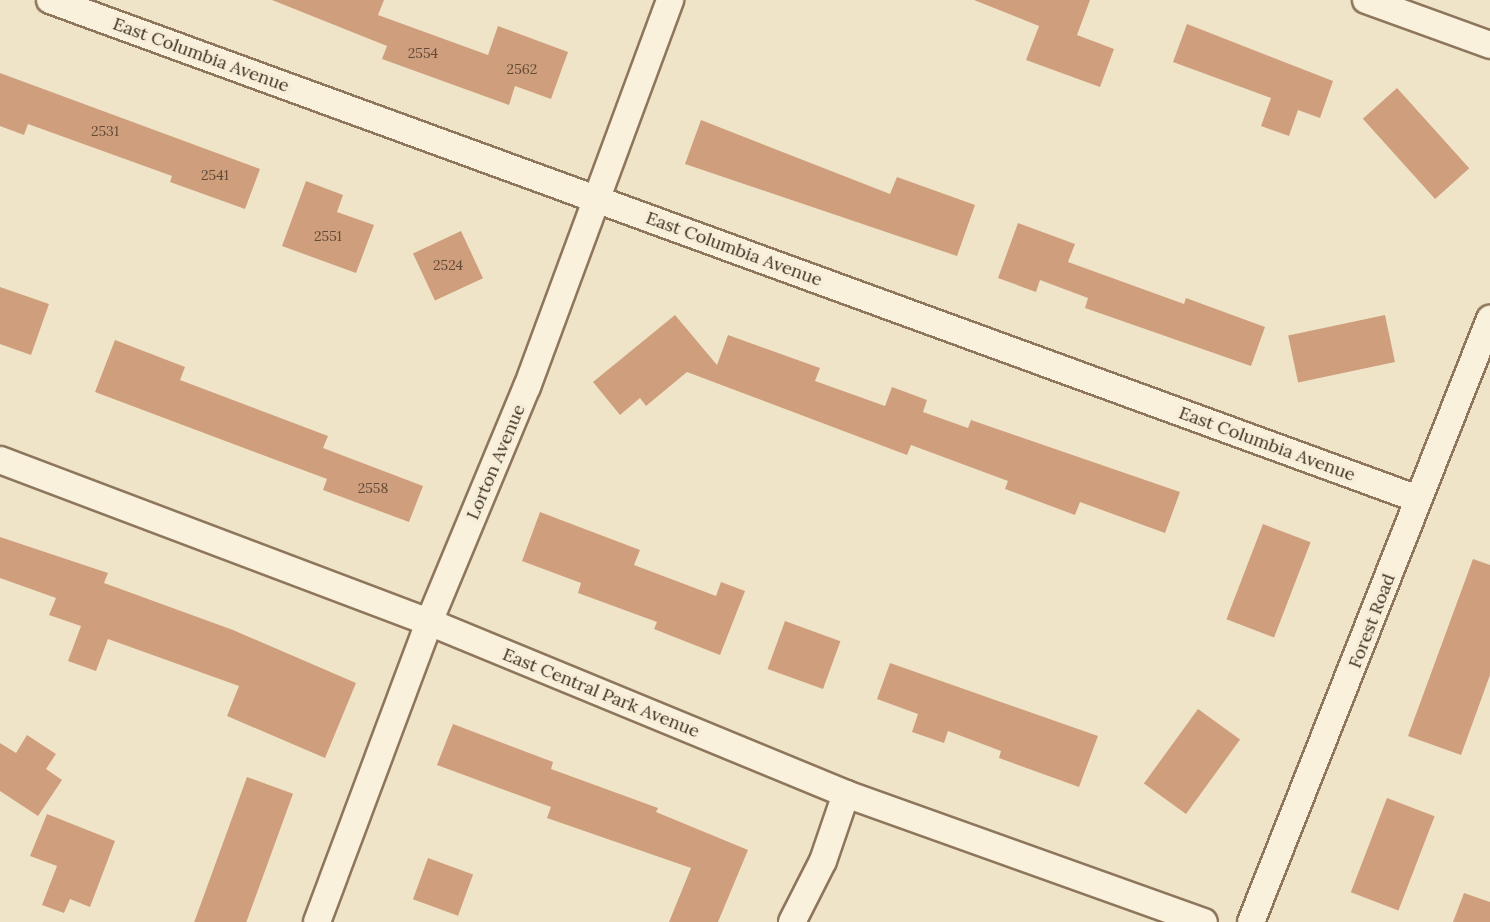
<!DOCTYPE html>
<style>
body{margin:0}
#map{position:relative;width:1490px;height:922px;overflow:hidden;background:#f0e4c8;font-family:Lora,serif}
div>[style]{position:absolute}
.building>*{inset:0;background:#cf9f7d;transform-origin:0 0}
.roads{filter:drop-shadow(2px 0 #8d765c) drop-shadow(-2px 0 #8d765c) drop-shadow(0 2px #8d765c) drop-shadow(0 -2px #8d765c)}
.street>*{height:26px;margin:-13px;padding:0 13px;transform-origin:13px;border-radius:13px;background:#faf1dc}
span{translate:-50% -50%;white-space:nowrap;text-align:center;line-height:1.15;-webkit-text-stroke:7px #f7eed8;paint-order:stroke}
.number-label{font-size:14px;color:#624a37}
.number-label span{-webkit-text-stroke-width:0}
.street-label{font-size:18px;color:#3d2e20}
</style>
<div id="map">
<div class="building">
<i style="clip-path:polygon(272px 0,384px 0,378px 15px,488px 55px,498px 26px,568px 52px,551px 99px,515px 86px,509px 105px,382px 59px,387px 46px)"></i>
<i style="clip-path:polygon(974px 0,1090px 0,1077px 35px,1114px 49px,1100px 87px,1026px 60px,1039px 26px)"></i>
<i style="clip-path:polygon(1187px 24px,1333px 81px,1320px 118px,1298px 110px,1289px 136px,1261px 126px,1271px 98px,1173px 62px)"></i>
<i style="clip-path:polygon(0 73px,260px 169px,245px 209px,170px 182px,172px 176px,28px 124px,24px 135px,0 126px)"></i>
<i style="left:1397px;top:88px;width:108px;height:46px;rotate:48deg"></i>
<i style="clip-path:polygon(701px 120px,890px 194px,897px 177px,975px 205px,957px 256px,685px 164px)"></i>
<i style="clip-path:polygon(306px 181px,343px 195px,337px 212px,374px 225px,356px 273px,282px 246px)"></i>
<i style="clip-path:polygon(1018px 223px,1075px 244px,1068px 262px,1184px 304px,1186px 298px,1265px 327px,1251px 366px,1085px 308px,1088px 298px,1040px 280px,1036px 292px,998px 278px)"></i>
<i style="left:461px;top:231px;width:52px;height:53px;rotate:65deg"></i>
<i style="clip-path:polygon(0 287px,49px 304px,31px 355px,0 344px)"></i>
<i style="clip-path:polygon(675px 315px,717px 365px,728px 335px,820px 368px,815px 381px,885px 406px,892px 387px,927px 400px,923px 412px,968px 428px,971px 420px,1180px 492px,1165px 533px,1080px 502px,1075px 515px,1005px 489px,1008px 481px,911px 445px,907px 455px,687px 372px,646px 406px,640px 398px,620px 415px,593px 382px)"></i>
<i style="left:1385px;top:315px;width:48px;height:99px;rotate:78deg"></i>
<i style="clip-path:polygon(115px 340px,185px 367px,180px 380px,328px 436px,323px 448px,423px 486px,409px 522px,323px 490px,327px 479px,95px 392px)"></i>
<i style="clip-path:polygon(540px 512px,640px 550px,634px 565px,716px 596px,721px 582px,745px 591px,720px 655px,654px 629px,657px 622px,578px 593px,581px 583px,522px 561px)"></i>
<i style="left:1263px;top:524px;width:51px;height:102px;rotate:21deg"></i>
<i style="clip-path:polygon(0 537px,108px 573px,104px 583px,233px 630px,356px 683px,325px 758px,227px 716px,239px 686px,108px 639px,96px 671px,68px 661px,81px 626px,49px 615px,56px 598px,0 578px)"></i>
<i style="clip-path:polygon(1473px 559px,1490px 565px,1490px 675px,1461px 755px,1408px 736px)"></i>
<i style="left:785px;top:621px;width:59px;height:51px;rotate:20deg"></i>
<i style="clip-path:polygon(890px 663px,1098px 736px,1079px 787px,999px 758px,1001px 751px,948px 731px,944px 743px,912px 732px,918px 714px,877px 699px)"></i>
<i style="left:1198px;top:709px;width:52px;height:92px;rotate:36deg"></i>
<i style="clip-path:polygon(453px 724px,553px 762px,551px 769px,658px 808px,656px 812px,748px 850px,718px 922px,669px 922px,691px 868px,547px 818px,551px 807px,437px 765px)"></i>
<i style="clip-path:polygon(27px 735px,56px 754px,46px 769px,62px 780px,38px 816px,0 791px,0 743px,16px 753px)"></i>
<i style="left:247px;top:777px;width:49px;height:155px;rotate:20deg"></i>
<i style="left:1387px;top:798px;width:51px;height:101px;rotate:21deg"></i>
<i style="clip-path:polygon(47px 814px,115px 841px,90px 907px,70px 899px,64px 913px,42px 905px,57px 866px,30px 856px)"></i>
<i style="left:428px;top:858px;width:48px;height:44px;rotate:20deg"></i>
<i style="clip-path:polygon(1464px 893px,1490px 902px,1490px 922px,1453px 922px)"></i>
</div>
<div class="roads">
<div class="street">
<i style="left:50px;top:0;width:1456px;rotate:20.04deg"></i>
<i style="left:1366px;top:0;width:132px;rotate:19.9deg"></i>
<i style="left:0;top:460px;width:459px;rotate:20.7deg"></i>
<i style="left:429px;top:622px;width:451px;rotate:22.4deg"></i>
<i style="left:846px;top:794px;width:380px;rotate:19.7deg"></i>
<i style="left:317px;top:922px;width:320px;rotate:-69.5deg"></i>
<i style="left:429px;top:622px;width:255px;rotate:-67.4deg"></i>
<i style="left:527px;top:387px;width:413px;rotate:-69.7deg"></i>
<i style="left:792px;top:922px;width:68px;rotate:-63.1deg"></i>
<i style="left:823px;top:861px;width:71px;rotate:-71.1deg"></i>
<i style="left:1251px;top:922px;width:649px;rotate:-68.38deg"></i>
</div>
</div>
<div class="number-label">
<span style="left:423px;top:53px">2554</span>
<span style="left:522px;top:69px">2562</span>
<span style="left:105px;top:131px">2531</span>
<span style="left:215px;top:175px">2541</span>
<span style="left:328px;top:236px">2551</span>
<span style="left:448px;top:265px">2524</span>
<span style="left:373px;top:488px">2558</span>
</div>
<div class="street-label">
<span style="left:201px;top:55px;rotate:20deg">East Columbia Avenue</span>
<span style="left:734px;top:249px;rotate:20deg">East Columbia Avenue</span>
<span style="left:1267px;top:444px;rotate:20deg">East Columbia Avenue</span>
<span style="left:496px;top:462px;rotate:-67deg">Lorton Avenue</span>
<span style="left:1372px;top:621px;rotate:-69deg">Forest Road</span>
<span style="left:601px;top:693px;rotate:22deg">East Central Park Avenue</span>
</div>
</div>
